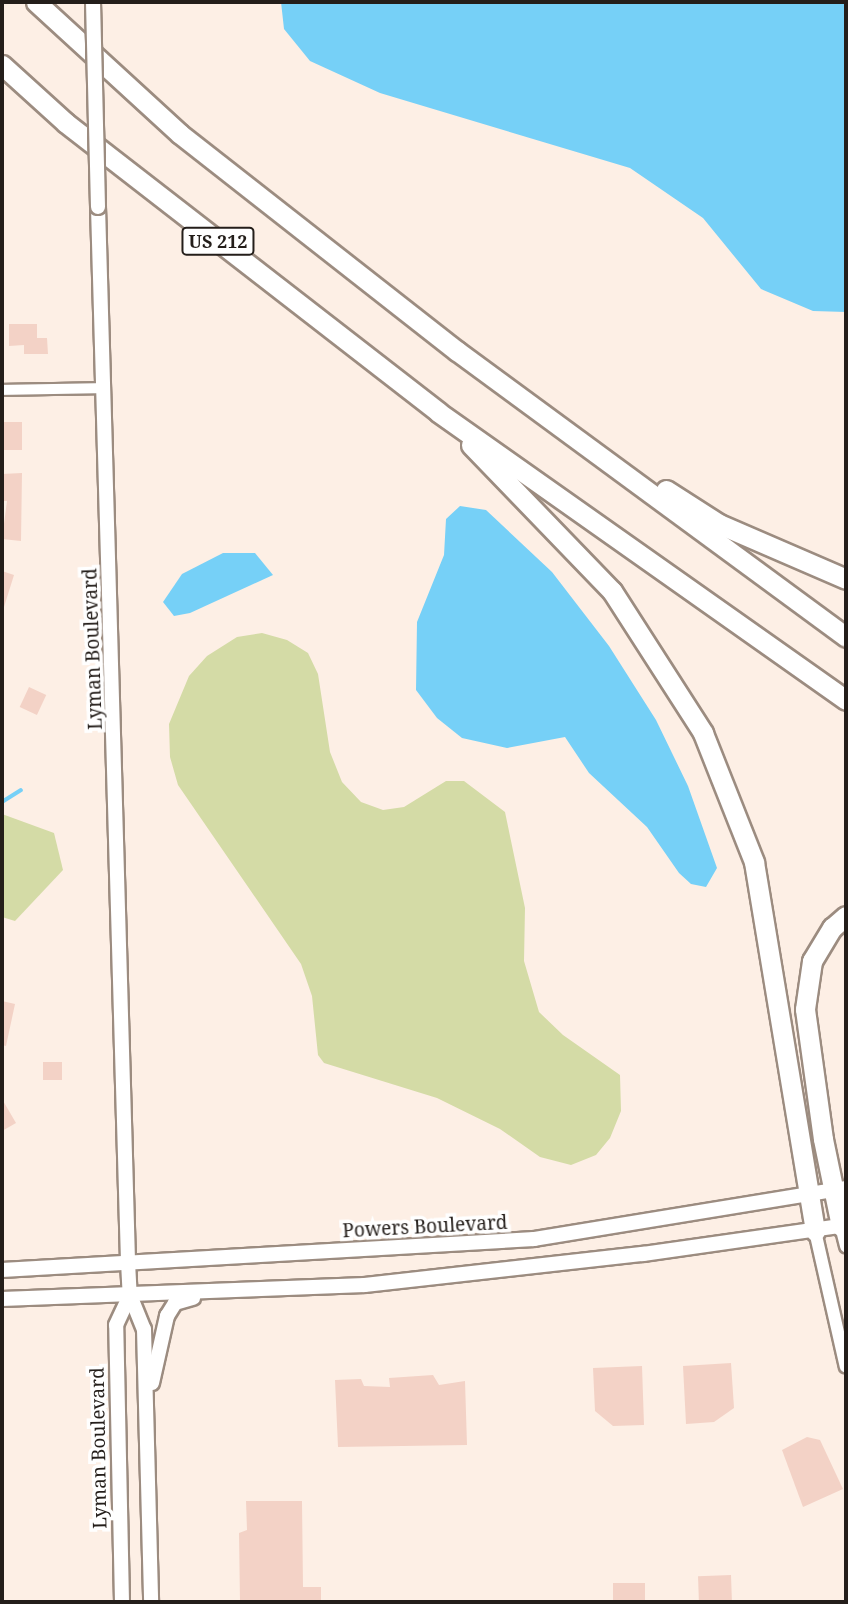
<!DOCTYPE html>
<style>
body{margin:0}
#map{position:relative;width:848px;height:1604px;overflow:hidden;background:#fdefe5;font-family:"Noto Serif",serif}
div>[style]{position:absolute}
.green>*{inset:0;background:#d4dba6}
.water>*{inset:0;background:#76d0f7}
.stream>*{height:3.5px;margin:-1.75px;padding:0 1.75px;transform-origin:1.75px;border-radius:1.75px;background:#76d0f7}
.building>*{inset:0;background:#f3d2c6;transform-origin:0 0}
.roads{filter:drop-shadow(2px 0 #9c8c80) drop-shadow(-2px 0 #9c8c80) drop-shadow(0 2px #9c8c80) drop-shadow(0 -2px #9c8c80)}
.minor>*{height:10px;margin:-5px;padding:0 5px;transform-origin:5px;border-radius:5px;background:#fff}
.tertiary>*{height:12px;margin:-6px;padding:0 6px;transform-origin:6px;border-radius:6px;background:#fff}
.secondary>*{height:14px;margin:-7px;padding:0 7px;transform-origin:7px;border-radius:7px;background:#fff}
.motorway>*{height:19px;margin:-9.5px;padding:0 9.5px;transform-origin:9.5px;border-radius:9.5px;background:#fff}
.bridges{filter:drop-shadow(2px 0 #9c8c80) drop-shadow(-2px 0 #9c8c80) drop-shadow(0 2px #9c8c80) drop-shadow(0 -2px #9c8c80)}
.secondary-bridge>*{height:14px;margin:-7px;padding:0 7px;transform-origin:7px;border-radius:7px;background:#fff}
span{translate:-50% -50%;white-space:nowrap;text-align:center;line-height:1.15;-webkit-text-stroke:7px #fff;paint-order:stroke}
.shield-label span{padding:2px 5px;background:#fff;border:2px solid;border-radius:5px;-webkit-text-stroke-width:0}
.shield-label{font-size:18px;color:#241e1a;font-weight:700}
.street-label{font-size:19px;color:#241e1a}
.frame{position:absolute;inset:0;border:4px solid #241e1a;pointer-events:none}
</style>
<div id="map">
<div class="green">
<i style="clip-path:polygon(262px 633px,287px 640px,308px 653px,318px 674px,330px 752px,342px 782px,361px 802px,383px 810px,404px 807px,446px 781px,464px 781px,505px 812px,525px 908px,524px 961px,539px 1012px,563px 1035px,620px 1075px,621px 1111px,610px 1138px,596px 1155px,571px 1165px,540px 1157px,500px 1129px,437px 1098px,324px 1063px,318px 1055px,312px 996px,301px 964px,178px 785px,170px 757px,169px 724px,189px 676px,207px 656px,237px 637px)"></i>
<i style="clip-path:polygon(2px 814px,54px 833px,63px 870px,15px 921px,2px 917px)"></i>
</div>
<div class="water">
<i style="clip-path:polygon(281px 2px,846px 2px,846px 312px,813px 311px,761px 289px,703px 218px,630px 168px,380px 93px,310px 61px,284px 29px)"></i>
<i style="clip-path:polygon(460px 506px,486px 510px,552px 572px,609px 646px,656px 720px,688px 786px,717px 868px,706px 887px,691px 884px,679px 873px,647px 827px,589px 773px,565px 737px,507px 748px,462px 738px,437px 718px,416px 690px,417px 622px,444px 555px,446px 519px)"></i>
<i style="clip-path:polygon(223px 553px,255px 553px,273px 575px,190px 613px,174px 616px,163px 602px,182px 574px)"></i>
</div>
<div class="stream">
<i style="left:2px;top:802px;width:22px;rotate:-32deg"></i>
</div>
<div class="building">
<i style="clip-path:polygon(9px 324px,37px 324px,37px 338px,47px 338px,48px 354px,24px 354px,24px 345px,9px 346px)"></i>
<i style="left:2px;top:422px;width:20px;height:28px"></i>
<i style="clip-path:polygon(22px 473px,21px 541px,2px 539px,7px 501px,2px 501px,2px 474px)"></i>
<i style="clip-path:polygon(2px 571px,14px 575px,4px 607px,2px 607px)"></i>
<i style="left:29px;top:687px;width:19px;height:22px;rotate:25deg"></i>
<i style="clip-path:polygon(2px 1001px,15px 1004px,6px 1046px,2px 1045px)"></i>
<i style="left:43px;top:1062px;width:19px;height:18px"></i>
<i style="clip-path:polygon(2px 1099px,16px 1123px,2px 1131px)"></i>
<i style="clip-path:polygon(731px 1363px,734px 1408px,714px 1422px,686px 1424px,683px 1366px)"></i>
<i style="clip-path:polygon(642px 1366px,644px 1425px,613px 1426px,595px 1411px,593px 1368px)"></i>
<i style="clip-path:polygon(433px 1375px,439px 1385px,465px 1381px,467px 1445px,338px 1447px,335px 1380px,361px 1379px,364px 1386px,390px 1387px,389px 1378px)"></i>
<i style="clip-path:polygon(807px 1437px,820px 1440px,843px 1489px,803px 1507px,782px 1450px)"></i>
<i style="clip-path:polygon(246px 1501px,302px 1501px,303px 1587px,321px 1587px,321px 1602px,240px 1602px,239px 1533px,247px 1530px)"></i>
<i style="left:731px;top:1575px;width:27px;height:33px;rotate:88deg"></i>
<i style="left:645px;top:1583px;width:19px;height:32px;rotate:90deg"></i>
</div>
<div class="roads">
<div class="minor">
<i style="left:2px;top:390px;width:102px;rotate:-1.1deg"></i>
</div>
<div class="tertiary">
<i style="left:841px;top:1226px;width:21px;rotate:76deg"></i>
<i style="left:815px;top:1231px;width:139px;rotate:77.2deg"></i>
</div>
<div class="secondary">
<i style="left:98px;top:207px;width:1055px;rotate:88.37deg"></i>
<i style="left:128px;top:1262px;width:33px;rotate:87deg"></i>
<i style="left:130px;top:1295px;width:37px;rotate:68deg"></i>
<i style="left:144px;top:1329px;width:273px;rotate:88.5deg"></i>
<i style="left:2px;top:1270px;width:533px;rotate:-3.33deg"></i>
<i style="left:534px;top:1239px;width:316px;rotate:-9.3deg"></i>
<i style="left:2px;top:1299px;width:363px;rotate:-2.2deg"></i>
<i style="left:365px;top:1285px;width:280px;rotate:-6.4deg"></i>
<i style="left:643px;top:1254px;width:205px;rotate:-8.1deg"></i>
<i style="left:152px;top:1383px;width:69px;rotate:-77.4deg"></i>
<i style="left:167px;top:1316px;width:15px;rotate:-58deg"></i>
<i style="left:175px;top:1303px;width:19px;rotate:-16deg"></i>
<i style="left:122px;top:1602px;width:277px;rotate:-91.2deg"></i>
<i style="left:116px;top:1325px;width:33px;rotate:-65deg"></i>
</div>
<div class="motorway">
<i style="left:36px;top:2px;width:195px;rotate:42.5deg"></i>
<i style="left:180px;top:134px;width:352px;rotate:38.1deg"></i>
<i style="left:457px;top:351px;width:483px;rotate:36.3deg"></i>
<i style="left:2px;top:65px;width:86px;rotate:42.2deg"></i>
<i style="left:66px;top:123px;width:471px;rotate:37.8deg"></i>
<i style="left:438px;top:412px;width:499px;rotate:35.2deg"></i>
<i style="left:471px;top:445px;width:203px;rotate:46deg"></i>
<i style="left:612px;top:591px;width:169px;rotate:57.3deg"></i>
<i style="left:703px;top:733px;width:139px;rotate:68.4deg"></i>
<i style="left:754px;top:862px;width:374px;rotate:80.6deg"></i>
<i style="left:666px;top:490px;width:63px;rotate:32.7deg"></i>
<i style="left:719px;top:524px;width:138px;rotate:23.4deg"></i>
<i style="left:841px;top:1226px;width:89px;rotate:-101.7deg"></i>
<i style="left:823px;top:1139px;width:131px;rotate:-97.9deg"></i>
<i style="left:805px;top:1009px;width:49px;rotate:-81.7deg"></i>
<i style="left:812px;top:961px;width:39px;rotate:-59deg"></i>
<i style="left:832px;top:928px;width:18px;rotate:-41deg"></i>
</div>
</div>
<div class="bridges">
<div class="secondary-bridge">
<i style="left:93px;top:2px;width:205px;rotate:88.6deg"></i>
</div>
</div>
<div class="shield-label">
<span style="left:218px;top:241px">US 212</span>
</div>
<div class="street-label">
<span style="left:93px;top:649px;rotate:-92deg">Lyman Boulevard</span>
<span style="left:425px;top:1227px;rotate:-3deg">Powers Boulevard</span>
<span style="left:99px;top:1448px;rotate:-91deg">Lyman Boulevard</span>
</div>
<div class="frame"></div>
</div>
